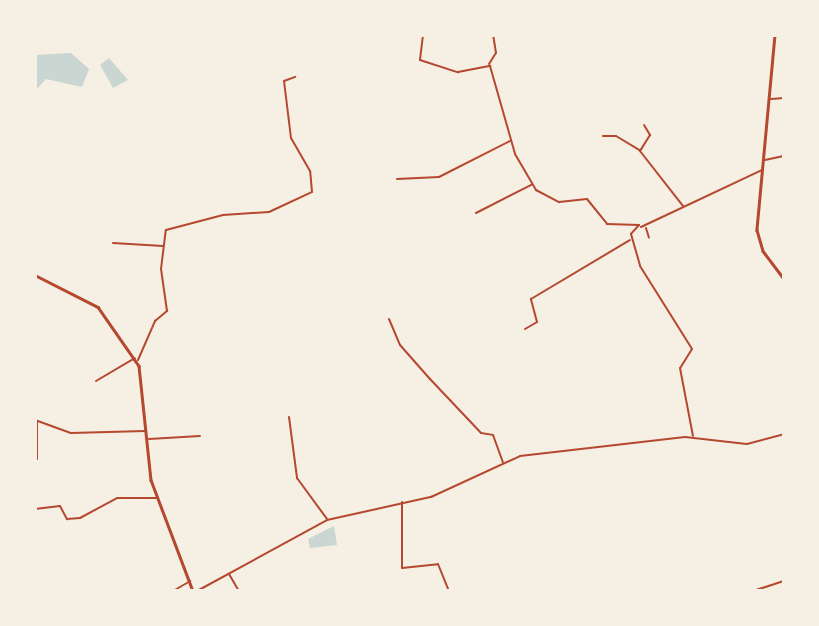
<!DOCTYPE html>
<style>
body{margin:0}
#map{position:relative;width:819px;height:626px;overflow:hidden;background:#f6efe4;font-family:"Sofia Sans Condensed",sans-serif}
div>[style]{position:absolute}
.water>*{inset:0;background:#c9d6d2}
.minor>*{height:2px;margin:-1px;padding:0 1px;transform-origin:1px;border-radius:1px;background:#b5482f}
.tertiary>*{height:2.5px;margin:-1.25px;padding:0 1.25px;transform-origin:1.25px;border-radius:1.25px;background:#b5482f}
span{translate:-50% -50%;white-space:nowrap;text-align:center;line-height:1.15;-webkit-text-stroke:5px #f6efe4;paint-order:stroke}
.frame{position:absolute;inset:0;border:37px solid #f6efe4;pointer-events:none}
</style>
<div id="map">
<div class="water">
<i style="clip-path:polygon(71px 53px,89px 69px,82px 87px,46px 79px,35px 91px,35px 55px)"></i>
<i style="clip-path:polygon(109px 58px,128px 80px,113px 88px,100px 65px)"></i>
<i style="clip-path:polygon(334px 526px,337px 545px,310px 548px,308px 539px)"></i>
</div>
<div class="minor">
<i style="left:423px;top:35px;width:25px;rotate:97deg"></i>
<i style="left:420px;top:60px;width:40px;rotate:18deg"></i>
<i style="left:458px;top:72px;width:33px;rotate:-11deg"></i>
<i style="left:490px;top:66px;width:91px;rotate:74.1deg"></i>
<i style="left:515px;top:154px;width:42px;rotate:59.7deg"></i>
<i style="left:536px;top:190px;width:26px;rotate:28deg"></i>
<i style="left:559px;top:202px;width:28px;rotate:-6deg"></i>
<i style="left:587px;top:199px;width:32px;rotate:51deg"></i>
<i style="left:607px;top:224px;width:32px;rotate:2deg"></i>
<i style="left:639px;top:225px;width:12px;rotate:132deg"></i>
<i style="left:631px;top:234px;width:33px;rotate:74deg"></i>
<i style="left:640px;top:266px;width:98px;rotate:57.9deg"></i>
<i style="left:692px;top:349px;width:22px;rotate:122deg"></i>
<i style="left:680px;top:368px;width:69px;rotate:79.2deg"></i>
<i style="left:489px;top:64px;width:13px;rotate:-58deg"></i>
<i style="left:496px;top:53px;width:18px;rotate:-99deg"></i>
<i style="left:771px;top:99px;width:13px;rotate:-4deg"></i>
<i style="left:644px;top:125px;width:12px;rotate:59deg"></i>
<i style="left:650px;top:135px;width:19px;rotate:122deg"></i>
<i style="left:640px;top:151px;width:70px;rotate:52deg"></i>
<i style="left:603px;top:136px;width:13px"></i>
<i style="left:616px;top:136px;width:27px;rotate:31deg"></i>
<i style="left:765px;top:160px;width:19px;rotate:-12deg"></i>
<i style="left:397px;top:179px;width:42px;rotate:-2.7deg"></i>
<i style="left:439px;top:177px;width:80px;rotate:-26.9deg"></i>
<i style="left:476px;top:213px;width:62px;rotate:-27deg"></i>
<i style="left:641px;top:227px;width:134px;rotate:-25.2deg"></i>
<i style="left:646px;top:228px;width:10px;rotate:73deg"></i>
<i style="left:113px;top:243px;width:50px;rotate:3.4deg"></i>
<i style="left:389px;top:319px;width:28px;rotate:67deg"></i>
<i style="left:400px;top:345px;width:45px;rotate:48.6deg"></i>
<i style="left:430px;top:379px;width:74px;rotate:46.6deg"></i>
<i style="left:481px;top:433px;width:12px;rotate:9deg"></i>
<i style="left:493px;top:435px;width:29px;rotate:70deg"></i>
<i style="left:525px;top:329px;width:14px;rotate:-30deg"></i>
<i style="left:537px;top:322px;width:24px;rotate:-105deg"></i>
<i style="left:531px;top:299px;width:115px;rotate:-30.8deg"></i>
<i style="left:138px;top:360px;width:43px;rotate:-66.4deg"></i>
<i style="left:155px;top:321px;width:16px;rotate:-40deg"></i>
<i style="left:167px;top:311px;width:42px;rotate:-98.1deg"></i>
<i style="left:161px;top:269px;width:39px;rotate:-83deg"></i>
<i style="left:166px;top:230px;width:59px;rotate:-14.7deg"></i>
<i style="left:223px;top:215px;width:46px;rotate:-3.7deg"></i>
<i style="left:269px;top:212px;width:47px;rotate:-24.9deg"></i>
<i style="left:312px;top:192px;width:21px;rotate:-95deg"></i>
<i style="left:310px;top:171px;width:38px;rotate:-120deg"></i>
<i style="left:291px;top:138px;width:57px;rotate:-97deg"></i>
<i style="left:284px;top:81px;width:12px;rotate:-20deg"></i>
<i style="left:96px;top:381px;width:45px;rotate:-30.5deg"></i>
<i style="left:289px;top:417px;width:62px;rotate:82.5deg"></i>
<i style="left:297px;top:478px;width:51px;rotate:53.8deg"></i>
<i style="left:35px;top:420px;width:38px;rotate:20deg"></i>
<i style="left:71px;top:433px;width:74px;rotate:-1.5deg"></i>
<i style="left:149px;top:439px;width:51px;rotate:-3.4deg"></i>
<i style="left:37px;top:459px;width:37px;rotate:-90deg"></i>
<i style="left:402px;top:502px;width:66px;rotate:90deg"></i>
<i style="left:402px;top:568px;width:36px;rotate:-6deg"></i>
<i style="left:438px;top:564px;width:29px;rotate:68deg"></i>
<i style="left:35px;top:509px;width:25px;rotate:-7deg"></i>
<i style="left:60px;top:506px;width:15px;rotate:62deg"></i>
<i style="left:67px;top:519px;width:13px;rotate:-4deg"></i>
<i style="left:80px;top:518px;width:42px;rotate:-28.4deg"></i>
<i style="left:117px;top:498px;width:39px"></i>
<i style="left:229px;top:574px;width:20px;rotate:60deg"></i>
<i style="left:173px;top:591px;width:20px;rotate:-30deg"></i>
<i style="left:197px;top:591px;width:148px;rotate:-28.6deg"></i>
<i style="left:327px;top:520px;width:107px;rotate:-12.5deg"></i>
<i style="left:431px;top:497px;width:98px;rotate:-24.7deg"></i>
<i style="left:520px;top:456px;width:166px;rotate:-6.6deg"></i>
<i style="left:685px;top:437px;width:62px;rotate:6.4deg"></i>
<i style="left:747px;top:444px;width:38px;rotate:-15deg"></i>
<i style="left:753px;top:591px;width:33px;rotate:-18deg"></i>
</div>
<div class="tertiary">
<i style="left:775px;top:35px;width:196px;rotate:95.3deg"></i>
<i style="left:757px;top:230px;width:22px;rotate:74deg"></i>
<i style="left:763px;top:251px;width:35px;rotate:53deg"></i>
<i style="left:35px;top:275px;width:71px;rotate:26.9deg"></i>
<i style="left:98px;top:307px;width:72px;rotate:55.2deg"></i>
<i style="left:139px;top:366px;width:115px;rotate:84deg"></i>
<i style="left:151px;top:480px;width:119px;rotate:69.3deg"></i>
</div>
<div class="frame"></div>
</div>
